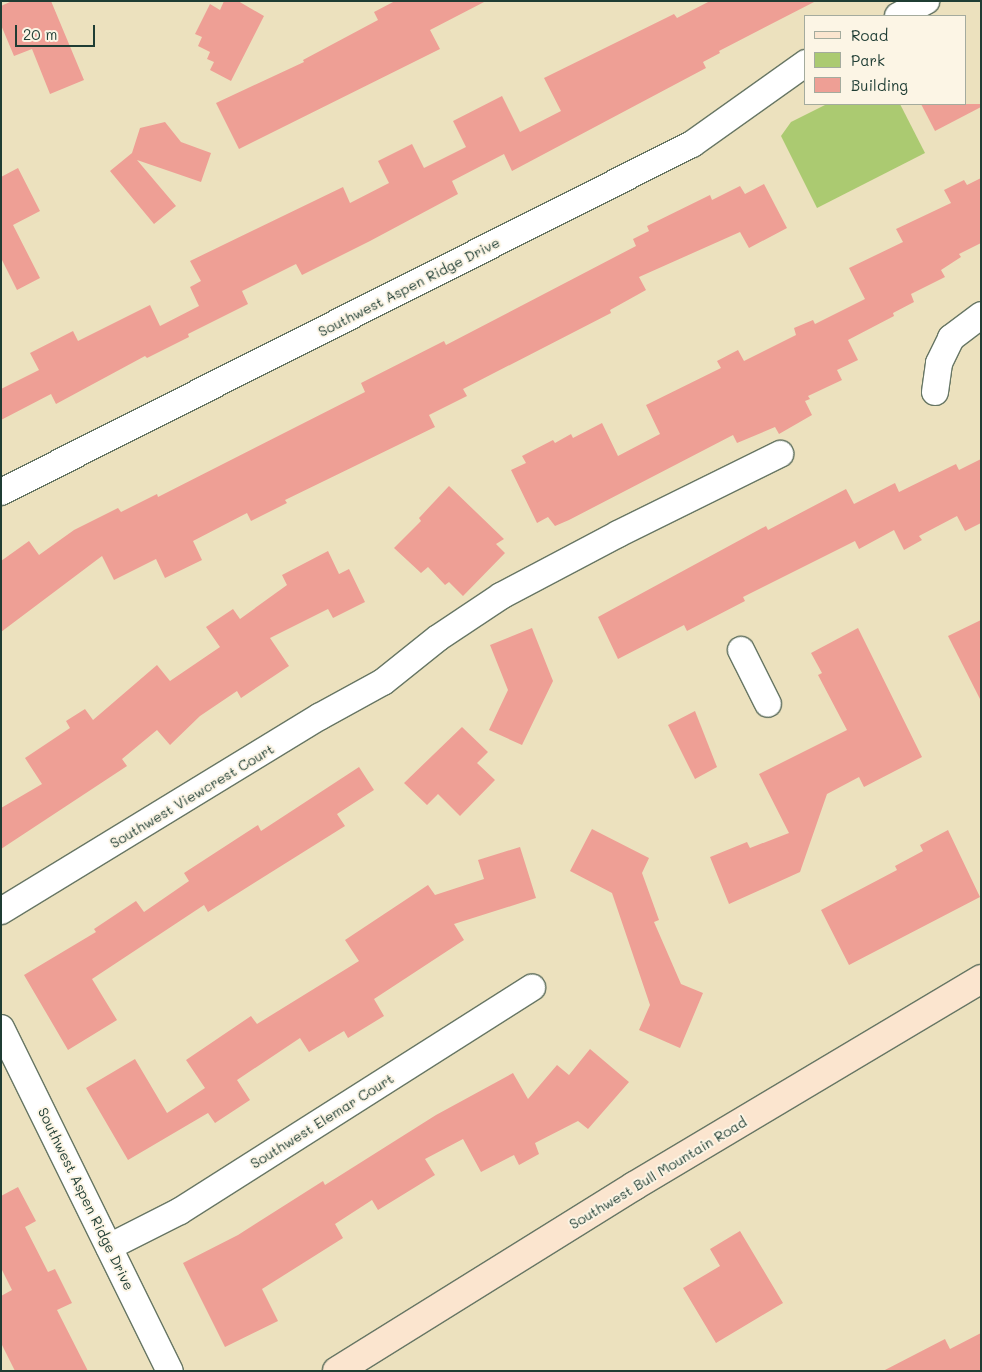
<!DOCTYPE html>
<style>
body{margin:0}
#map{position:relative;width:982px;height:1372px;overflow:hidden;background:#ece1be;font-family:Mali,sans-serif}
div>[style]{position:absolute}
.green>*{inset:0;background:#abca71}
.building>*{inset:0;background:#ee9f95}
.roads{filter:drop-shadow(1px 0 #677664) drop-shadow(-1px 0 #677664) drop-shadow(0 1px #677664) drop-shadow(0 -1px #677664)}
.minor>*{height:26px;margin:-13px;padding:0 13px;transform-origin:13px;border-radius:13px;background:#fff}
.secondary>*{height:28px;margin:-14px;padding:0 14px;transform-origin:14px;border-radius:14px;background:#fbe5cf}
span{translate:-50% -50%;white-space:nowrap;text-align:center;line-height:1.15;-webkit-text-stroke:4px #fcf5e5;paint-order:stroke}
.street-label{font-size:14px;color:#1f3d34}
.frame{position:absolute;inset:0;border:2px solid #1f3d34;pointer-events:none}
.legend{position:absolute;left:804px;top:15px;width:162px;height:90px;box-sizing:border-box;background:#fcf5e5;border:1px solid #a4ab9e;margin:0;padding:6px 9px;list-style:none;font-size:15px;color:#1f3d34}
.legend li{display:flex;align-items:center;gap:10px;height:25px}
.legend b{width:25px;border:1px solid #a4ab9e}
.scale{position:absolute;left:15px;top:25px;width:80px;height:22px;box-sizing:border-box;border:2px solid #1f3d34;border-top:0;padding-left:6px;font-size:15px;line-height:18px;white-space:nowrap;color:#1f3d34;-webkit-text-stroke:4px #fcf5e5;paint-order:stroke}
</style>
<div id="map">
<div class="green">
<i style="clip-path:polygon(827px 104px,900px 104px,925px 153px,817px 208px,781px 136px,791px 122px)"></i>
</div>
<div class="building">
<i style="clip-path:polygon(12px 1px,51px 1px,84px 80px,50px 94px,32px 49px,14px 56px,1px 25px,1px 6px)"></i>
<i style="clip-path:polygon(224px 1px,238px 1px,264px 16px,231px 81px,210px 70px,214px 62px,207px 59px,210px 52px,198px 46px,202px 37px,195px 34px,210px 4px,220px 10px)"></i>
<i style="clip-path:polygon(395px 1px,486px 1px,430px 30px,440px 49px,239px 149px,216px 103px,304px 62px,303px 60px,378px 20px,374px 12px)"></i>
<i style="clip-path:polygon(710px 1px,816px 1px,719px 51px,720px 53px,703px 62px,706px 68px,512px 171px,504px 154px,452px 181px,458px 194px,370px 241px,302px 275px,296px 264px,242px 291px,248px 304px,188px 334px,189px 337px,147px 358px,145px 356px,56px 404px,51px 394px,1px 420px,1px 389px,39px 370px,30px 353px,73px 331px,78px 341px,150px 305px,160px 326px,199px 306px,190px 287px,201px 281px,190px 261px,343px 187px,350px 203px,389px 183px,378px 161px,412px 144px,424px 168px,466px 147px,453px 121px,502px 96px,520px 132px,561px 111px,544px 78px,674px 14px,677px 18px)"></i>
<i style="clip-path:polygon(921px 104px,981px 104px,981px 107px,935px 131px)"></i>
<i style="clip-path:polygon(165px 122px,181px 142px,211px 153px,201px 182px,137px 160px,176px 206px,154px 224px,110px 171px,132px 153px,140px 128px)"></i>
<i style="clip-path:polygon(18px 168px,40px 211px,13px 225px,40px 278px,17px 290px,1px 258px,1px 177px)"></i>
<i style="clip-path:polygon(981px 178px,981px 243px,959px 254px,961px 257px,941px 270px,945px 277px,911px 294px,914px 302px,893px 313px,894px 316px,848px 340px,858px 360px,837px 370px,842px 380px,808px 396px,810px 399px,805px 401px,812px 415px,779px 434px,775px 427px,737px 443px,733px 435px,569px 520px,555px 526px,548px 517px,537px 523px,511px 470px,526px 463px,522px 456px,553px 440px,555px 443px,571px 434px,573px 438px,602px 423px,618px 456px,660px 434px,646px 405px,721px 368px,717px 361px,738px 350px,744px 361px,796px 335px,794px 328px,813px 320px,815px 324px,865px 299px,849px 268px,903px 242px,896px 229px,951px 203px,944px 190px,964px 180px,967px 185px)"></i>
<i style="clip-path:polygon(764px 184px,787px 228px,749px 248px,740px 232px,639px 277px,646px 290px,610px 310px,611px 313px,463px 389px,467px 396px,429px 415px,435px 427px,285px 500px,287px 503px,251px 521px,247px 513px,193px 541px,202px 560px,165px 578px,156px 559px,114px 580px,102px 556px,1px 632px,1px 561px,29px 541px,39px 555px,74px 530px,118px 508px,121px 512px,157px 494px,158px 497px,365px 392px,361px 383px,444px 341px,446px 345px,636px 246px,633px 239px,649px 231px,647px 226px,710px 195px,712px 200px,740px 186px,745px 194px)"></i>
<i style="clip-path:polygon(981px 459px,981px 523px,965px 531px,957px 516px,919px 536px,922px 540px,904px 550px,894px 530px,859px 549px,855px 541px,743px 597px,745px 601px,687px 631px,684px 625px,618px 659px,598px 617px,766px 526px,768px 530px,846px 489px,854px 504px,895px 483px,899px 492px,956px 464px,959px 470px)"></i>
<i style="clip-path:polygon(449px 486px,504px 539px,496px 544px,505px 553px,463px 596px,449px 582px,445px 585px,428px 567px,421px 573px,394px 548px,421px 521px,419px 518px)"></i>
<i style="clip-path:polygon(328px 551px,339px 574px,349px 569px,365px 602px,333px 618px,328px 609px,270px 638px,289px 666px,241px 698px,237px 691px,200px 716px,170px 745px,157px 730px,122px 759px,127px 766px,1px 849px,1px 808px,42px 784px,25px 758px,70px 728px,66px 721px,85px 709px,93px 720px,157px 665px,170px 681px,220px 647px,206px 627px,233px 609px,240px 619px,287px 585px,282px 575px)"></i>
<i style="clip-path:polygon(981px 620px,981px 701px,948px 636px)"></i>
<i style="clip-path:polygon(532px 628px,553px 681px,522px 745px,489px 730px,508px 690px,490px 645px)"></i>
<i style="clip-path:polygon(858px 628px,922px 757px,864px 787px,859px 777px,827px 794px,800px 872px,729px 904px,710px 857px,747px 842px,750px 848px,789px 833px,759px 774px,847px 730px,818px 675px,822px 673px,811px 653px)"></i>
<i style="clip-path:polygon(695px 711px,717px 767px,695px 779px,668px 725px)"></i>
<i style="clip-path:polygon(462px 727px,488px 752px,477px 763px,495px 780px,460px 816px,438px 794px,427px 805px,404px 783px)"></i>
<i style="clip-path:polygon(359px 767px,374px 790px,337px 814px,345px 826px,208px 912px,204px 905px,92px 979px,117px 1020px,68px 1050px,24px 975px,96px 932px,94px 929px,136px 901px,144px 912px,189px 881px,184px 873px,258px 825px,261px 831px)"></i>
<i style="clip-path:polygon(592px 829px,649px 858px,642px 873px,659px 920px,654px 922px,681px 984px,703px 993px,680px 1048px,639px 1030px,650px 1005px,612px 893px,570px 871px)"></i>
<i style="clip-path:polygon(948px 830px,980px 897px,849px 965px,821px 910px,897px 870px,895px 866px,923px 851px,920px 845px)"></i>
<i style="clip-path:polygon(520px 847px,536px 898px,454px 924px,464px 940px,374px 999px,384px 1016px,348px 1038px,344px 1031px,309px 1052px,300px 1038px,237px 1080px,250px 1100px,215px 1123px,208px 1113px,128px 1160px,86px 1088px,135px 1059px,167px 1113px,205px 1088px,186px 1060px,251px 1016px,257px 1024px,359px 961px,345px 940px,428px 885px,435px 895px,484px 879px,478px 860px)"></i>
<i style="clip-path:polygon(590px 1049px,629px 1082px,588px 1129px,578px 1121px,535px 1143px,539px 1154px,519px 1165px,514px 1155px,481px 1172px,463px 1139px,425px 1159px,435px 1175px,378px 1210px,372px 1200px,335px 1224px,343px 1238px,262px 1289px,278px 1321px,225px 1347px,183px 1263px,238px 1235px,323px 1181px,325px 1185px,436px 1115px,513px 1073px,528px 1099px,557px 1065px,569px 1075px)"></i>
<i style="clip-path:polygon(18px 1187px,36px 1221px,25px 1227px,48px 1272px,55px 1269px,72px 1303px,57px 1310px,88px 1371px,15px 1371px,1px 1343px,1px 1296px,12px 1290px,1px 1268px,1px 1196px)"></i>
<i style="clip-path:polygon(740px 1231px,783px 1303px,716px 1343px,683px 1288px,720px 1266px,710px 1249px)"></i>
<i style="clip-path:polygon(981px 1333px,981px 1371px,883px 1371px,945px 1339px,950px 1349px)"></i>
</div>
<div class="roads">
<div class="minor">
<i style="left:898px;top:16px;width:32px;rotate:-28deg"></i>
<i style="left:935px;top:392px;width:29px;rotate:-82deg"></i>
<i style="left:939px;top:363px;width:28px;rotate:-64deg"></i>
<i style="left:951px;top:338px;width:38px;rotate:-37deg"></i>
<i style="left:1px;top:492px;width:774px;rotate:-26.73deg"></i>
<i style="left:692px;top:144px;width:140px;rotate:-35.4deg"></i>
<i style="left:741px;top:650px;width:60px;rotate:63.4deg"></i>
<i style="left:1px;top:911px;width:373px;rotate:-31.4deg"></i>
<i style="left:319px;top:717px;width:73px;rotate:-28.7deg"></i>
<i style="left:383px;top:682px;width:70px;rotate:-38.7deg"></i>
<i style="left:438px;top:638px;width:76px;rotate:-33.7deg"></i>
<i style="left:501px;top:596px;width:132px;rotate:-27.9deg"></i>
<i style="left:618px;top:534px;width:181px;rotate:-26.3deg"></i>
<i style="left:1px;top:1028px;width:382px;rotate:63.8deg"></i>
<i style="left:109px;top:1247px;width:80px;rotate:-26.9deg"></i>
<i style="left:180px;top:1211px;width:417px;rotate:-32.4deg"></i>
</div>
<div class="secondary">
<i style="left:337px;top:1371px;width:350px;rotate:-31.9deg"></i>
<i style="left:634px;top:1186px;width:404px;rotate:-30.8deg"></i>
</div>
</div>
<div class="street-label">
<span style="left:409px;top:287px;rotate:-27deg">Southwest Aspen Ridge Drive</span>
<span style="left:192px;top:796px;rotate:-31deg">Southwest Viewcrest Court</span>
<span style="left:322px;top:1121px;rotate:-32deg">Southwest Elemar Court</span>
<span style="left:658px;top:1173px;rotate:-31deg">Southwest Bull Mountain Road</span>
<span style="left:86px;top:1199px;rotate:64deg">Southwest Aspen Ridge Drive</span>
</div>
<div class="frame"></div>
<ul class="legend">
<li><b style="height:6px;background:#fbe5cf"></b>Road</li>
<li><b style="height:14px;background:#abca71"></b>Park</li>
<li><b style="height:14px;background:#ee9f95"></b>Building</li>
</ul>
<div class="scale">20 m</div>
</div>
